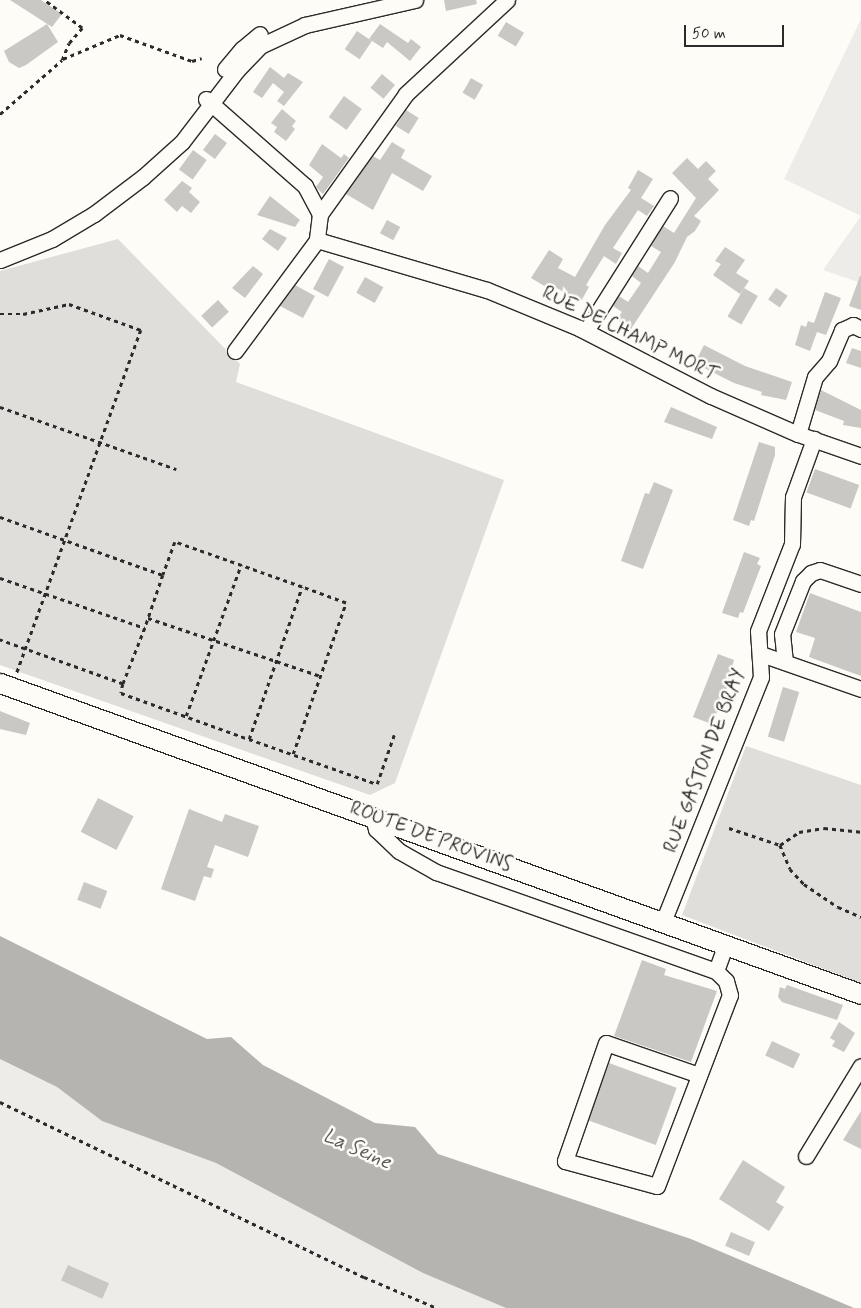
<!DOCTYPE html>
<style>
body{margin:0}
#map{position:relative;width:861px;height:1308px;overflow:hidden;background:#fdfcf7;font-family:Mynerve,sans-serif}
div>[style]{position:absolute}
.built>*{inset:0;background:#edece8}
.green>*{inset:0;background:#dfdeda}
.water>*{inset:0;background:#b5b4b1}
.building>*{inset:0;background:#c9c8c4;transform-origin:0 0}
.path>*{height:2.5px;margin-top:-1.25px;transform-origin:0;background:repeating-linear-gradient(90deg,#2b2b2b 0 4px,transparent 0 8px)}
.roads{filter:drop-shadow(1px 0 #2b2b2b) drop-shadow(-1px 0 #2b2b2b) drop-shadow(0 1px #2b2b2b) drop-shadow(0 -1px #2b2b2b)}
.minor>*{height:15px;margin:-7.5px;padding:0 7.5px;transform-origin:7.5px;border-radius:7.5px;background:#fdfcf7}
.major>*{height:19px;margin:-9.5px;padding:0 9.5px;transform-origin:9.5px;border-radius:9.5px;background:#fdfcf7}
span{translate:-50% -50%;white-space:nowrap;text-align:center;line-height:1.15;-webkit-text-stroke:5px #fdfcf7;paint-order:stroke}
.street-label{font-size:19px;color:#2b2b2b}
.water-label{font-size:20px;color:#5b5b5a;font-style:italic}
.scale{position:absolute;left:684px;top:25px;width:100px;height:22px;box-sizing:border-box;border:2px solid #2b2b2b;border-top:0;padding-left:6px;font-size:15px;line-height:18px;white-space:nowrap;color:#2b2b2b;-webkit-text-stroke:4px #fdfcf7;paint-order:stroke}
</style>
<div id="map">
<div class="built">
<i style="clip-path:polygon(861px 19px,861px 283px,823px 270px,861px 216px,784px 179px)"></i>
<i style="clip-path:polygon(0 1059px,57px 1087px,102px 1121px,216px 1163px,423px 1273px,506px 1308px,0 1308px)"></i>
</div>
<div class="green">
<i style="clip-path:polygon(118px 239px,240px 364px,236px 382px,504px 480px,395px 783px,370px 795px,0 665px,0 271px)"></i>
<i style="clip-path:polygon(746px 746px,861px 785px,861px 983px,682px 915px)"></i>
</div>
<div class="water">
<i style="clip-path:polygon(0 936px,207px 1039px,231px 1037px,263px 1065px,375px 1123px,415px 1127px,438px 1154px,691px 1239px,854px 1308px,506px 1308px,423px 1273px,216px 1163px,102px 1121px,57px 1087px,0 1059px)"></i>
</div>
<div class="building">
<i style="clip-path:polygon(10px 0,41px 0,62px 14px,52px 27px)"></i>
<i style="clip-path:polygon(444px 0,476px 0,477px 4px,446px 11px)"></i>
<i style="left:506px;top:22px;width:21px;height:16px;rotate:31deg"></i>
<i style="clip-path:polygon(47px 24px,58px 42px,26px 65px,19px 68px,9px 62px,4px 51px)"></i>
<i style="clip-path:polygon(380px 24px,408px 43px,411px 39px,421px 47px,410px 61px,387px 42px,383px 48px,369px 39px)"></i>
<i style="left:357px;top:31px;width:18px;height:22px;rotate:34deg"></i>
<i style="clip-path:polygon(270px 67px,284px 78px,288px 73px,303px 82px,284px 106px,277px 101px,284px 92px,273px 83px,262px 98px,253px 92px)"></i>
<i style="left:382px;top:74px;width:17px;height:18px;rotate:40deg"></i>
<i style="left:471px;top:78px;width:14px;height:17px;rotate:30deg"></i>
<i style="left:344px;top:96px;width:22px;height:26px;rotate:36deg"></i>
<i style="clip-path:polygon(282px 109px,296px 121px,292px 126px,295px 129px,286px 141px,274px 132px,277px 127px,271px 123px)"></i>
<i style="left:406px;top:110px;width:15px;height:19px;rotate:32deg"></i>
<i style="left:215px;top:134px;width:15px;height:20px;rotate:37deg"></i>
<i style="clip-path:polygon(392px 142px,405px 150px,401px 158px,432px 176px,423px 191px,392px 173px,373px 210px,346px 194px,373px 156px,380px 160px)"></i>
<i style="clip-path:polygon(322px 144px,341px 158px,344px 154px,349px 158px,323px 194px,316px 187px,323px 177px,309px 165px)"></i>
<i style="left:193px;top:150px;width:17px;height:24px;rotate:36deg"></i>
<i style="clip-path:polygon(687px 158px,698px 169px,706px 161px,716px 171px,708px 179px,719px 190px,694px 216px,701px 221px,695px 231px,687px 237px,675px 262px,631px 329px,616px 320px,622px 312px,613px 306px,619px 296px,628px 302px,641px 283px,632px 276px,638px 266px,648px 273px,661px 252px,651px 246px,663px 226px,674px 233px,696px 198px,672px 173px)"></i>
<i style="clip-path:polygon(638px 170px,653px 179px,641px 198px,654px 206px,647px 216px,638px 210px,613px 248px,622px 253px,616px 264px,604px 256px,586px 285px,589px 287px,580px 303px,549px 283px,546px 287px,531px 278px,549px 250px,563px 259px,558px 268px,575px 277px,605px 225px,631px 190px,628px 188px)"></i>
<i style="clip-path:polygon(182px 181px,192px 188px,189px 192px,200px 202px,191px 213px,182px 206px,177px 212px,164px 200px)"></i>
<i style="clip-path:polygon(270px 196px,300px 220px,295px 227px,257px 215px)"></i>
<i style="left:387px;top:220px;width:15px;height:15px;rotate:28deg"></i>
<i style="clip-path:polygon(270px 229px,287px 238px,278px 251px,262px 239px)"></i>
<i style="clip-path:polygon(725px 247px,745px 260px,736px 273px,749px 281px,740px 294px,713px 275px,721px 264px,715px 261px)"></i>
<i style="left:329px;top:259px;width:17px;height:34px;rotate:28deg"></i>
<i style="clip-path:polygon(253px 266px,263px 274px,245px 298px,232px 288px)"></i>
<i style="clip-path:polygon(860px 276px,861px 276px,861px 310px,849px 306px)"></i>
<i style="left:365px;top:277px;width:21px;height:18px;rotate:29deg"></i>
<i style="clip-path:polygon(295px 285px,315px 296px,303px 318px,280px 306px)"></i>
<i style="left:744px;top:288px;width:16px;height:33px;rotate:30deg"></i>
<i style="left:776px;top:288px;width:14px;height:14px;rotate:34deg"></i>
<i style="clip-path:polygon(825px 292px,841px 298px,826px 335px,817px 332px,810px 351px,795px 345px,801px 325px,806px 327px,808px 321px,814px 323px)"></i>
<i style="left:218px;top:300px;width:16px;height:23px;rotate:47deg"></i>
<i style="clip-path:polygon(704px 345px,745px 366px,792px 382px,786px 400px,761px 395px,762px 392px,734px 383px,700px 366px,701px 363px,696px 361px)"></i>
<i style="clip-path:polygon(852px 348px,861px 351px,861px 368px,846px 363px)"></i>
<i style="clip-path:polygon(821px 390px,861px 410px,861px 428px,843px 425px,844px 421px,815px 410px)"></i>
<i style="clip-path:polygon(671px 407px,717px 427px,712px 439px,664px 422px)"></i>
<i style="clip-path:polygon(759px 442px,775px 447px,775px 455px,754px 521px,751px 520px,749px 526px,733px 520px)"></i>
<i style="left:815px;top:469px;width:47px;height:25px;rotate:20deg"></i>
<i style="clip-path:polygon(654px 482px,673px 490px,643px 569px,621px 561px,645px 493px,649px 494px)"></i>
<i style="clip-path:polygon(744px 552px,760px 558px,757px 564px,761px 566px,743px 613px,740px 612px,738px 618px,722px 613px)"></i>
<i style="clip-path:polygon(810px 593px,861px 612px,861px 676px,809px 657px,815px 638px,796px 632px)"></i>
<i style="clip-path:polygon(718px 654px,734px 660px,732px 667px,735px 668px,715px 718px,712px 717px,709px 723px,693px 717px)"></i>
<i style="left:783px;top:687px;width:17px;height:52px;rotate:17deg"></i>
<i style="clip-path:polygon(0 711px,30px 723px,26px 735px,0 729px)"></i>
<i style="left:98px;top:798px;width:40px;height:38px;rotate:27deg"></i>
<i style="clip-path:polygon(189px 809px,222px 822px,225px 814px,259px 826px,248px 857px,215px 845px,207px 867px,214px 869px,211px 878px,204px 876px,195px 901px,161px 889px)"></i>
<i style="left:84px;top:882px;width:25px;height:19px;rotate:21deg"></i>
<i style="clip-path:polygon(642px 960px,666px 969px,664px 975px,717px 991px,691px 1062px,614px 1036px)"></i>
<i style="clip-path:polygon(787px 985px,843px 1005px,837px 1020px,782px 1002px,778px 997px,780px 987px,785px 989px)"></i>
<i style="clip-path:polygon(839px 1022px,855px 1033px,844px 1052px,832px 1046px,835px 1041px,830px 1038px)"></i>
<i style="left:772px;top:1041px;width:31px;height:16px;rotate:25deg"></i>
<i style="left:609px;top:1063px;width:72px;height:61px;rotate:20deg"></i>
<i style="clip-path:polygon(861px 1111px,861px 1149px,843px 1140px)"></i>
<i style="clip-path:polygon(743px 1160px,785px 1187px,776px 1202px,784px 1207px,769px 1231px,719px 1199px)"></i>
<i style="left:731px;top:1232px;width:26px;height:15px;rotate:23deg"></i>
<i style="left:68px;top:1265px;width:45px;height:17px;rotate:24deg"></i>
</div>
<div class="path">
<i style="left:63px;top:59px;width:62px;rotate:-22.8deg"></i>
<i style="left:120px;top:35px;width:77px;rotate:19.9deg"></i>
<i style="left:192px;top:61px;width:10px;rotate:-17deg"></i>
<i style="left:0;top:114px;width:82px;rotate:-41.1deg"></i>
<i style="left:62px;top:60px;width:18px;rotate:-68deg"></i>
<i style="left:69px;top:43px;width:20px;rotate:-49deg"></i>
<i style="left:82px;top:28px;width:47px;rotate:-143.6deg"></i>
<i style="left:0;top:314px;width:23px"></i>
<i style="left:23px;top:314px;width:47px;rotate:-12.3deg"></i>
<i style="left:69px;top:304px;width:77px;rotate:19.9deg"></i>
<i style="left:141px;top:330px;width:365px;rotate:109.9deg"></i>
<i style="left:0;top:407px;width:187px;rotate:19.4deg"></i>
<i style="left:0;top:517px;width:173px;rotate:19.6deg"></i>
<i style="left:163px;top:575px;width:56px;rotate:108.8deg"></i>
<i style="left:0;top:578px;width:153px;rotate:19deg"></i>
<i style="left:145px;top:628px;width:60px;rotate:111.4deg"></i>
<i style="left:123px;top:684px;width:131px;rotate:-160.3deg"></i>
<i style="left:148px;top:618px;width:182px;rotate:18.6deg"></i>
<i style="left:123px;top:684px;width:9px;rotate:103deg"></i>
<i style="left:121px;top:693px;width:136px;rotate:19.8deg"></i>
<i style="left:249px;top:739px;width:161px;rotate:-70.8deg"></i>
<i style="left:302px;top:587px;width:135px;rotate:-160.5deg"></i>
<i style="left:175px;top:542px;width:35px;rotate:110deg"></i>
<i style="left:186px;top:716px;width:161px;rotate:-70deg"></i>
<i style="left:249px;top:739px;width:136px;rotate:19.4deg"></i>
<i style="left:377px;top:784px;width:52px;rotate:-70.9deg"></i>
<i style="left:293px;top:754px;width:160px;rotate:-70.7deg"></i>
<i style="left:346px;top:603px;width:47px;rotate:-160deg"></i>
<i style="left:729px;top:828px;width:54px;rotate:18.4deg"></i>
<i style="left:780px;top:845px;width:26px;rotate:67deg"></i>
<i style="left:790px;top:869px;width:21px;rotate:47deg"></i>
<i style="left:804px;top:884px;width:41px;rotate:34.1deg"></i>
<i style="left:838px;top:907px;width:25px;rotate:23deg"></i>
<i style="left:780px;top:845px;width:23px;rotate:-34deg"></i>
<i style="left:799px;top:832px;width:25px;rotate:-9deg"></i>
<i style="left:824px;top:828px;width:37px;rotate:6deg"></i>
<i style="left:0;top:1102px;width:404px;rotate:25.7deg"></i>
<i style="left:364px;top:1277px;width:79px;rotate:23deg"></i>
</div>
<div class="roads">
<div class="minor">
<i style="left:507px;top:0;width:138px;rotate:137.1deg"></i>
<i style="left:406px;top:94px;width:148px;rotate:125.6deg"></i>
<i style="left:320px;top:214px;width:26px;rotate:97deg"></i>
<i style="left:317px;top:240px;width:177px;rotate:16.4deg"></i>
<i style="left:487px;top:290px;width:100px;rotate:22.4deg"></i>
<i style="left:579px;top:328px;width:148px;rotate:27.3deg"></i>
<i style="left:711px;top:396px;width:95px;rotate:23.6deg"></i>
<i style="left:798px;top:434px;width:67px;rotate:19.2deg"></i>
<i style="left:225px;top:69px;width:26px;rotate:-50deg"></i>
<i style="left:242px;top:49px;width:23px;rotate:-40deg"></i>
<i style="left:206px;top:99px;width:132px;rotate:41.3deg"></i>
<i style="left:305px;top:186px;width:32px;rotate:62deg"></i>
<i style="left:0;top:260px;width:56px;rotate:-22deg"></i>
<i style="left:52px;top:239px;width:49px;rotate:-30.8deg"></i>
<i style="left:94px;top:214px;width:61px;rotate:-37.1deg"></i>
<i style="left:143px;top:177px;width:52px;rotate:-41.9deg"></i>
<i style="left:182px;top:142px;width:91px;rotate:-52.6deg"></i>
<i style="left:237px;top:70px;width:33px;rotate:-46deg"></i>
<i style="left:260px;top:46px;width:50px;rotate:-25deg"></i>
<i style="left:305px;top:25px;width:113px;rotate:-12.8deg"></i>
<i style="left:586px;top:331px;width:157px;rotate:-57.7deg"></i>
<i style="left:235px;top:351px;width:138px;rotate:-53.5deg"></i>
<i style="left:798px;top:434px;width:59px;rotate:-73.4deg"></i>
<i style="left:815px;top:377px;width:21px;rotate:-49deg"></i>
<i style="left:829px;top:361px;width:34px;rotate:-67deg"></i>
<i style="left:842px;top:330px;width:12px;rotate:-24deg"></i>
<i style="left:853px;top:325px;width:9px;rotate:27deg"></i>
<i style="left:761px;top:654px;width:106px;rotate:19.3deg"></i>
<i style="left:785px;top:662px;width:28px;rotate:-96deg"></i>
<i style="left:782px;top:634px;width:57px;rotate:-68.4deg"></i>
<i style="left:803px;top:581px;width:11px;rotate:-45deg"></i>
<i style="left:811px;top:573px;width:9px;rotate:-18deg"></i>
<i style="left:820px;top:570px;width:43px;rotate:18.9deg"></i>
<i style="left:372px;top:815px;width:15px;rotate:74deg"></i>
<i style="left:376px;top:829px;width:32px;rotate:44deg"></i>
<i style="left:399px;top:851px;width:43px;rotate:29.6deg"></i>
<i style="left:436px;top:872px;width:297px;rotate:19.5deg"></i>
<i style="left:716px;top:971px;width:29px;rotate:-70deg"></i>
<i style="left:663px;top:922px;width:264px;rotate:-68.2deg"></i>
<i style="left:761px;top:677px;width:46px;rotate:-93.7deg"></i>
<i style="left:758px;top:631px;width:93px;rotate:-68.7deg"></i>
<i style="left:792px;top:544px;width:47px;rotate:-88.8deg"></i>
<i style="left:793px;top:497px;width:62px;rotate:-70.1deg"></i>
<i style="left:699px;top:1075px;width:98px;rotate:-161deg"></i>
<i style="left:606px;top:1043px;width:125px;rotate:109.2deg"></i>
<i style="left:565px;top:1161px;width:95px;rotate:15.2deg"></i>
<i style="left:657px;top:1186px;width:204px;rotate:-69.1deg"></i>
<i style="left:730px;top:995px;width:15px;rotate:-106deg"></i>
<i style="left:726px;top:981px;width:14px;rotate:-135deg"></i>
<i style="left:806px;top:1156px;width:105px;rotate:-58.6deg"></i>
</div>
<div class="major">
<i style="left:0;top:683px;width:915px;rotate:19.86deg"></i>
</div>
</div>
<div class="street-label">
<span style="left:630px;top:334px;rotate:26deg">RUE DE CHAMP MORT</span>
<span style="left:705px;top:761px;rotate:-69deg">RUE GASTON DE BRAY</span>
<span style="left:431px;top:837px;rotate:20deg">ROUTE DE PROVINS</span>
</div>
<div class="water-label">
<span style="left:357px;top:1149px;rotate:24deg">La Seine</span>
</div>
<div class="scale">50 m</div>
</div>
